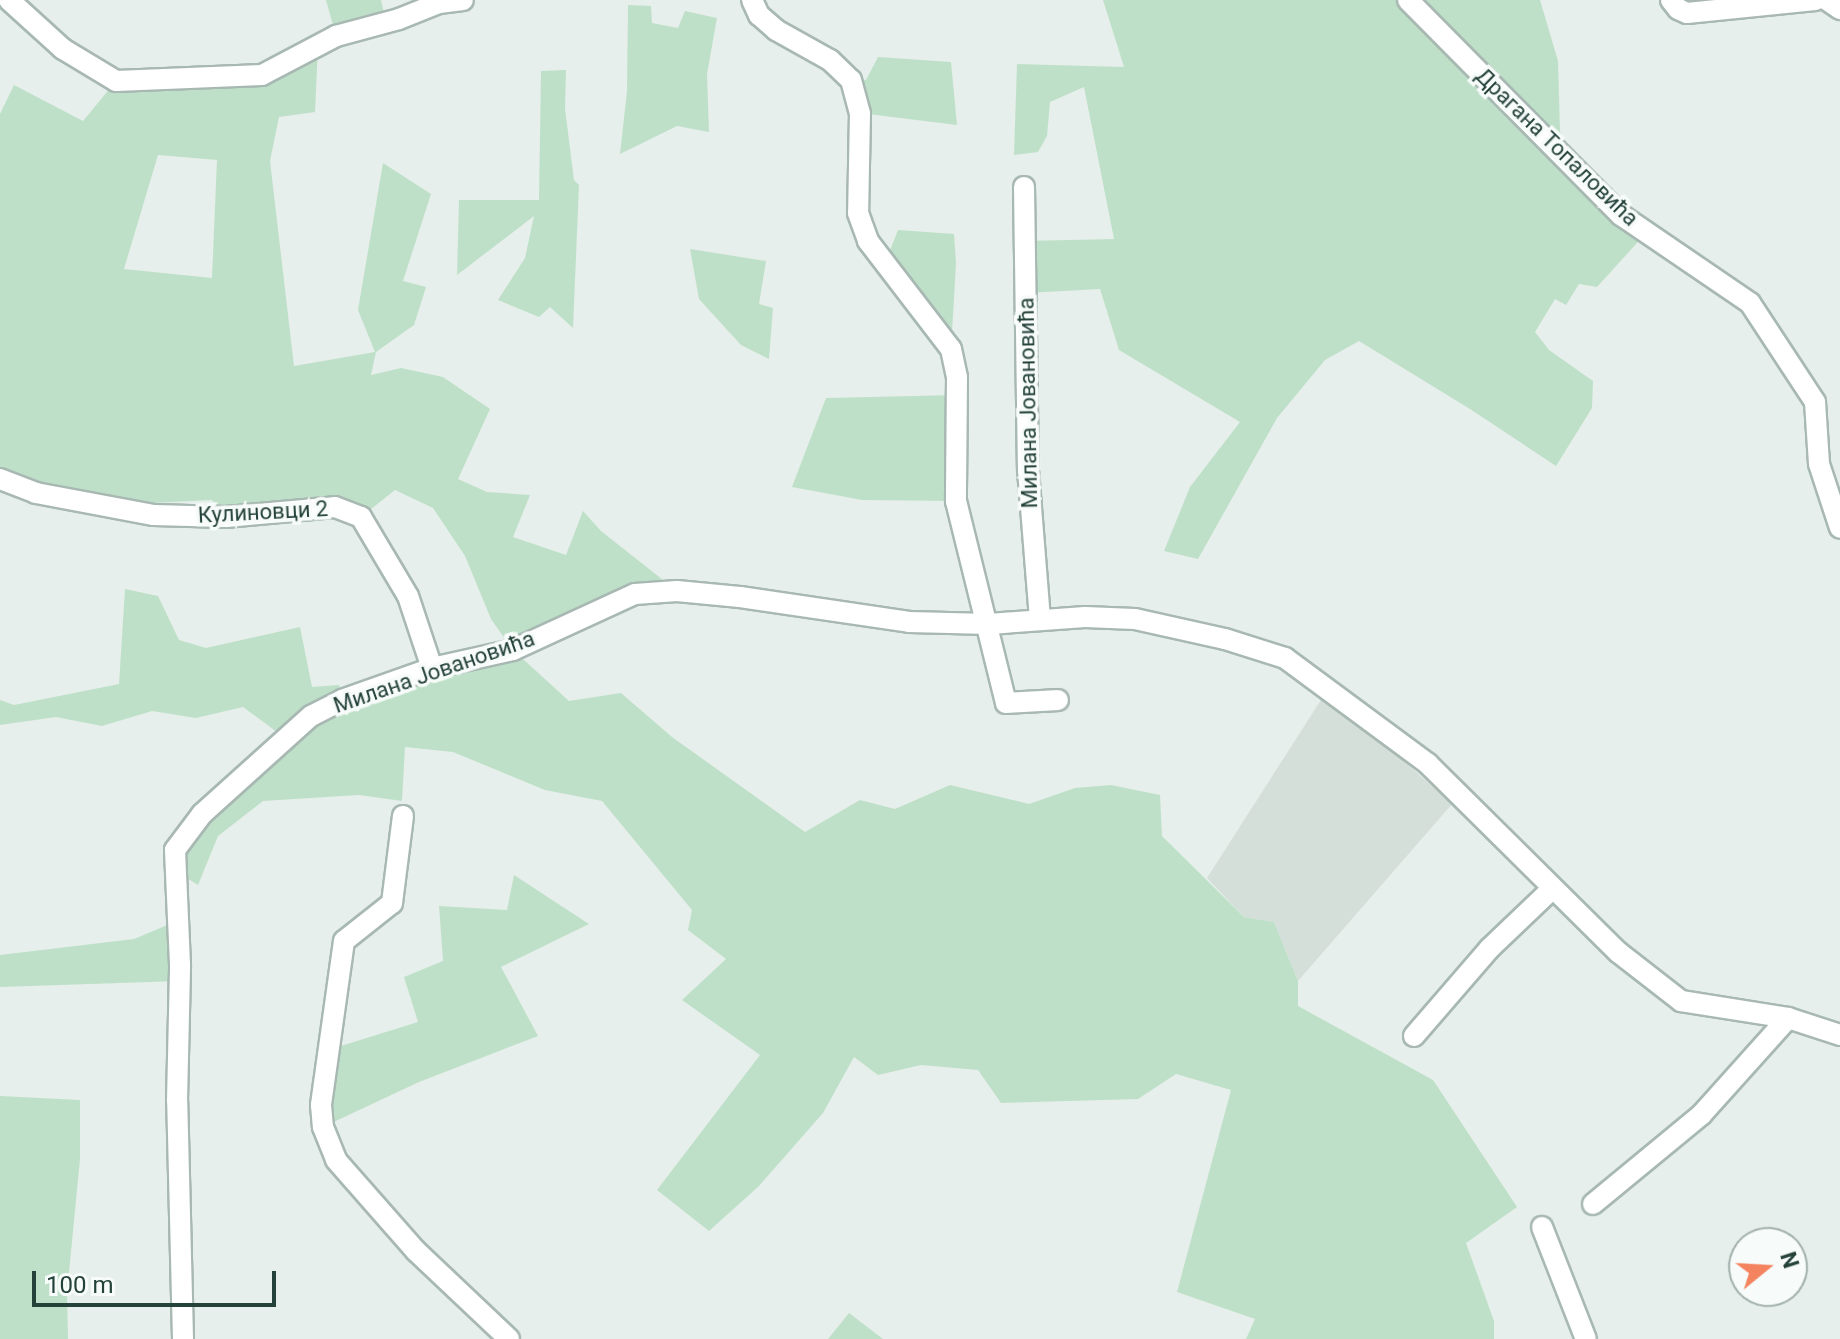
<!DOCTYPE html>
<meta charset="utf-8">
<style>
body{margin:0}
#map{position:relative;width:1840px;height:1339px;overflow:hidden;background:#e6efeb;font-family:Roboto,sans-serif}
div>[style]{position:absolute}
.built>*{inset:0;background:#d4dfda}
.green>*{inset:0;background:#bfe0c8}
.roads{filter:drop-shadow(2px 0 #a8b8b2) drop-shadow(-2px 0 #a8b8b2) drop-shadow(0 2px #a8b8b2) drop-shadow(0 -2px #a8b8b2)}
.minor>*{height:20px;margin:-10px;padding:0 10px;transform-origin:10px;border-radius:10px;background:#fff}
span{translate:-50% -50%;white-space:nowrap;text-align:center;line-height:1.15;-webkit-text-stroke:7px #f7fbf9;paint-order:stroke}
.street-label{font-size:22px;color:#24423a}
.north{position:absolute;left:1728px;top:1227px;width:80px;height:80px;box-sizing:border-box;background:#f7fbf9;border:2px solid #a3b1ad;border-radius:50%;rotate:72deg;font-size:22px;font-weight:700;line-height:32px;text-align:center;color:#24423a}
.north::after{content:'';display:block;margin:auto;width:28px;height:36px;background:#f4845f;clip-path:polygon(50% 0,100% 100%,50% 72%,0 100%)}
.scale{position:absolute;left:32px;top:1271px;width:244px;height:36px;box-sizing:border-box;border:4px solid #24423a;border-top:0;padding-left:10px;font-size:24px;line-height:28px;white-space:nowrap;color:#24423a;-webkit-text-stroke:6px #f7fbf9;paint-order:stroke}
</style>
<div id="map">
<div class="built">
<i style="clip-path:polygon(1326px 692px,1452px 804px,1298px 981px,1274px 922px,1244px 917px,1207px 878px)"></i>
</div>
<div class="green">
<i style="clip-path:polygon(326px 0,381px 0,386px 22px,336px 36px)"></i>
<i style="clip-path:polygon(1103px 0,1540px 0,1558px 61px,1560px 131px,1574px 168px,1646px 233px,1597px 287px,1579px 284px,1566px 305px,1555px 299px,1535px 332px,1549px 350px,1593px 381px,1592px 408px,1556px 466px,1470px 409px,1359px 341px,1325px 360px,1277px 418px,1198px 559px,1164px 551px,1190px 487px,1240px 422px,1119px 350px,1100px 289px,1026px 293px,1025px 241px,1114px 239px,1084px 87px,1050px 102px,1047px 136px,1038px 152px,1014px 155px,1017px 64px,1124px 67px)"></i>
<i style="clip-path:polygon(628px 5px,651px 6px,652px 23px,678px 28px,685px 11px,717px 18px,707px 74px,709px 132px,677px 126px,620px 154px,627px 91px)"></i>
<i style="clip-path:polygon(evenodd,318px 45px,315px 112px,279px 117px,270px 161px,294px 366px,375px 352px,358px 310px,383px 163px,431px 194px,403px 281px,426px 287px,414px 325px,376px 352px,371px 375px,401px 368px,443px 377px,490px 409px,458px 479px,487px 492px,530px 495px,513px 537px,566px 555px,583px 511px,601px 531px,677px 591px,635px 594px,513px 650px,569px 701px,621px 693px,672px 737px,805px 832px,860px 800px,895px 809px,950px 785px,1029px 804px,1075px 788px,1111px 785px,1160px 795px,1162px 836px,1244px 917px,1274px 922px,1298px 981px,1298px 1006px,1433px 1080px,1517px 1207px,1466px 1243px,1494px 1321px,1494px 1339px,1246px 1339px,1255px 1319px,1177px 1292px,1231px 1090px,1176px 1074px,1138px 1099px,1001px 1103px,978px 1070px,921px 1065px,878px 1075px,854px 1057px,823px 1113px,759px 1186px,709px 1231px,657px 1190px,760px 1055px,682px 1000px,726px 959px,688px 930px,692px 910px,602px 801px,545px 790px,453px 752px,405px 747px,402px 801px,359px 795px,263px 801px,218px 836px,198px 885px,174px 870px,175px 850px,285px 738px,243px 707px,196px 718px,152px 711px,102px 726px,56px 717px,0 725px,0 700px,14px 705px,119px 684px,125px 589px,158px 596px,179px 640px,206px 648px,300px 627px,312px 687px,339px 685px,343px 700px,512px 649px,491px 619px,465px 556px,433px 508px,395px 490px,361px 517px,226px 517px,212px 500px,90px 506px,0 479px,0 114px,14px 85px,83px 121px,116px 81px,262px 75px,318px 45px,158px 155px,217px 160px,212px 278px,124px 269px,158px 155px)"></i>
<i style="clip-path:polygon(878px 57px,951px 62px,957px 125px,860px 113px,851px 80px,866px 80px)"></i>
<i style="clip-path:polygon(566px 70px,565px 109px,574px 180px,579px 185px,573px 328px,550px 307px,539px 317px,498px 300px,525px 258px,534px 216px,457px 275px,459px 200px,539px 200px,541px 71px)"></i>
<i style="clip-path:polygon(898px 230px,954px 234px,956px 263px,951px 349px,884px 266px)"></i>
<i style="clip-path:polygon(690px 249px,766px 261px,759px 304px,773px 308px,769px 359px,741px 345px,699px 299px)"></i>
<i style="clip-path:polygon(957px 395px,956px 501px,862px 500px,792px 487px,826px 398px)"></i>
<i style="clip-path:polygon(514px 875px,589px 924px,501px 967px,538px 1036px,419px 1082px,323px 1127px,328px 1050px,418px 1022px,404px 977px,443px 961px,439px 906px,507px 910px)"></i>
<i style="clip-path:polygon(177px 921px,180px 981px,0 987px,0 955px,134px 939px)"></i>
<i style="clip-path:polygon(0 1096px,80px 1100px,80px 1159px,67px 1293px,68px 1339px,0 1339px)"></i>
<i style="clip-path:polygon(849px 1313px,883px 1339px,828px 1339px)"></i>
</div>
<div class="roads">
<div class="minor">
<i style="left:9px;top:0;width:73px;rotate:42.2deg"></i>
<i style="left:63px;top:49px;width:62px;rotate:31.1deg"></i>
<i style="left:116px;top:81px;width:146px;rotate:-2.4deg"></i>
<i style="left:262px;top:75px;width:84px;rotate:-27.8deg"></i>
<i style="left:336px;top:36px;width:65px;rotate:-15.1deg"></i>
<i style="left:399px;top:19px;width:43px;rotate:-21.8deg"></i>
<i style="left:439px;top:3px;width:24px;rotate:-7deg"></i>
<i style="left:752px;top:0;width:17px;rotate:65deg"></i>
<i style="left:759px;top:15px;width:23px;rotate:41deg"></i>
<i style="left:776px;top:30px;width:62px;rotate:29.1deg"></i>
<i style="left:830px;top:60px;width:29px;rotate:44deg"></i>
<i style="left:851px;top:80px;width:34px;rotate:75deg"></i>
<i style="left:860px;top:113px;width:100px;rotate:91.1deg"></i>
<i style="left:858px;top:213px;width:30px;rotate:70deg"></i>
<i style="left:868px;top:241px;width:136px;rotate:52.5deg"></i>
<i style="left:951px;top:349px;width:29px;rotate:78deg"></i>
<i style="left:957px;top:377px;width:124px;rotate:90.5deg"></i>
<i style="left:956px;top:501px;width:208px;rotate:76.1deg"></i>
<i style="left:1006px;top:703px;width:52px;rotate:-3.3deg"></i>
<i style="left:1408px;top:0;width:303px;rotate:45.3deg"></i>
<i style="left:1621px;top:215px;width:156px;rotate:34.3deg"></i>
<i style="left:1750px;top:303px;width:118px;rotate:56.7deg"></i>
<i style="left:1815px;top:402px;width:62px;rotate:86.3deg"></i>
<i style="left:1819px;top:464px;width:67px;rotate:71.8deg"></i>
<i style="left:1671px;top:0;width:11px;rotate:52deg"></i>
<i style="left:1678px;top:9px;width:10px;rotate:24deg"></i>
<i style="left:1687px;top:13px;width:129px;rotate:-5.8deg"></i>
<i style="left:1827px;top:0;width:16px;rotate:35deg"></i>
<i style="left:1024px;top:187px;width:283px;rotate:89.2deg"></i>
<i style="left:1028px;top:470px;width:148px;rotate:85.4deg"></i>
<i style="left:0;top:479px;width:39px;rotate:21deg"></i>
<i style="left:36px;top:493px;width:120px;rotate:10.6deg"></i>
<i style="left:154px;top:515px;width:72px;rotate:1.6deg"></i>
<i style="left:226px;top:517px;width:109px;rotate:-5.2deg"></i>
<i style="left:335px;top:507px;width:28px;rotate:21deg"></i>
<i style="left:361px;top:517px;width:92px;rotate:59.3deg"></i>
<i style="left:408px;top:596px;width:76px;rotate:71.6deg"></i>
<i style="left:403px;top:816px;width:88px;rotate:97.2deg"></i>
<i style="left:392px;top:903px;width:61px;rotate:141.6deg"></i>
<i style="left:344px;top:941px;width:166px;rotate:98deg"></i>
<i style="left:321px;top:1105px;width:22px;rotate:85deg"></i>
<i style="left:323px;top:1127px;width:35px;rotate:68deg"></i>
<i style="left:336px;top:1160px;width:121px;rotate:48.7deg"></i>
<i style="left:416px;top:1251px;width:128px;rotate:43.4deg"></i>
<i style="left:1414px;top:1036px;width:115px;rotate:-49.2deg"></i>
<i style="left:1489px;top:949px;width:88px;rotate:-43.6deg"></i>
<i style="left:1593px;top:1204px;width:141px;rotate:-39.5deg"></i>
<i style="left:1702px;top:1114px;width:129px;rotate:-48.1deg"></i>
<i style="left:1542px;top:1227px;width:120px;rotate:68.6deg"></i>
<i style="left:183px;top:1339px;width:238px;rotate:-91.4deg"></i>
<i style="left:177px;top:1101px;width:136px;rotate:-88.7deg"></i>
<i style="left:180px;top:965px;width:115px;rotate:-92.5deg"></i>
<i style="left:175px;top:850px;width:45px;rotate:-53.1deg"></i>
<i style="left:202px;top:814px;width:147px;rotate:-42deg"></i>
<i style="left:311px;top:716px;width:35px;rotate:-27deg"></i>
<i style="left:342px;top:700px;width:96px;rotate:-19.6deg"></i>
<i style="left:432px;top:668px;width:83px;rotate:-12.5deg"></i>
<i style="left:513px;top:650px;width:134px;rotate:-24.7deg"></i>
<i style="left:635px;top:594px;width:42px;rotate:-4.1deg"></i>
<i style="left:677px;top:591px;width:63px;rotate:5.4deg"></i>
<i style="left:740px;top:597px;width:171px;rotate:8.4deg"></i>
<i style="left:909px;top:622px;width:80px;rotate:1.4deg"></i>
<i style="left:989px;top:624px;width:96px;rotate:-4.2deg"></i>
<i style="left:1085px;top:617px;width:50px;rotate:2.3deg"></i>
<i style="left:1135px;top:619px;width:92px;rotate:12.5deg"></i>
<i style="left:1225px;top:639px;width:63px;rotate:17.6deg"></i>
<i style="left:1285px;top:658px;width:178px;rotate:36.5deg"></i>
<i style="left:1428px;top:764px;width:267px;rotate:44.7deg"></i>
<i style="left:1618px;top:952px;width:80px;rotate:37.9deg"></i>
<i style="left:1681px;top:1001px;width:108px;rotate:9deg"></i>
<i style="left:1788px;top:1018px;width:55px;rotate:18.1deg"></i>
</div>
</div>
<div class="street-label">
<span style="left:1557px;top:147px;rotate:44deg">Драгана Топаловића</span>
<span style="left:1028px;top:403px;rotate:-91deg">Милана Јовановића</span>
<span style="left:263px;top:512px;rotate:-3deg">Кулиновци 2</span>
<span style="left:434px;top:672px;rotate:-19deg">Милана Јовановића</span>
</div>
<div class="north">N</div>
<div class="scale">100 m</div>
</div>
